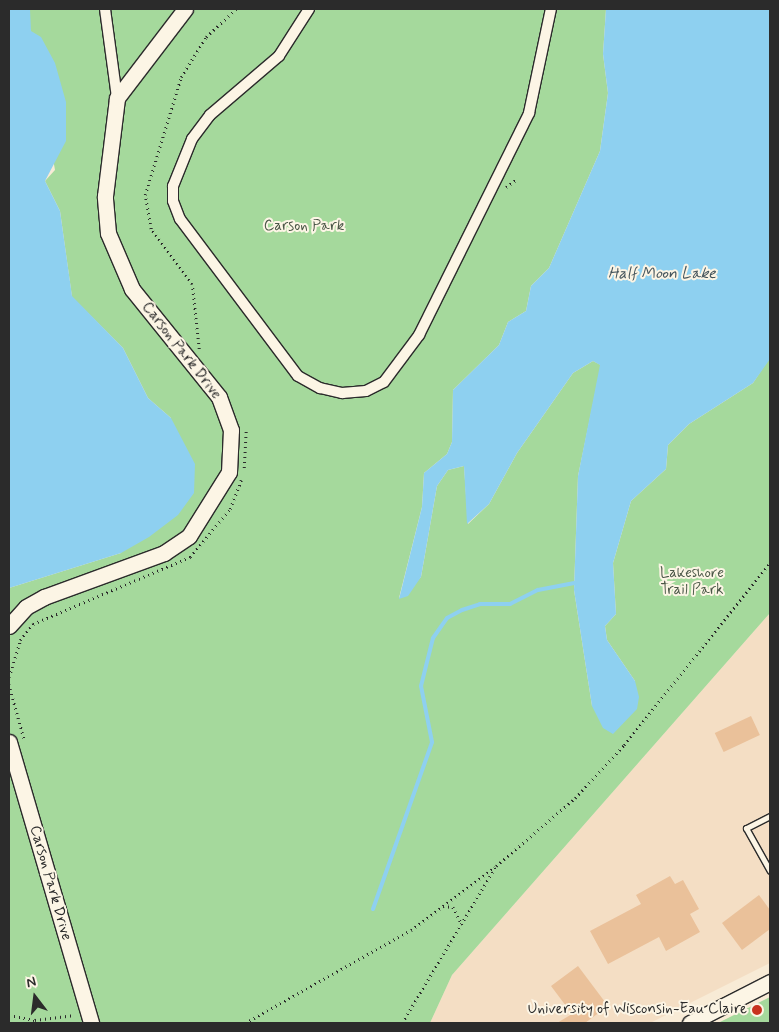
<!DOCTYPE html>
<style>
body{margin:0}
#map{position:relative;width:779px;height:1032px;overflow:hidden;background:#f8ebd6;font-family:Mynerve,sans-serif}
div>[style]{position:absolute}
.built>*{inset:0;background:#f4dec4}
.green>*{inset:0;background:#a5d99c}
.water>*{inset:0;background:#8ed0f0}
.stream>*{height:4px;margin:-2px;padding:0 2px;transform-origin:2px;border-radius:2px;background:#8ed0f0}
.building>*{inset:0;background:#eac19a;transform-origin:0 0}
.path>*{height:2.5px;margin-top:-1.25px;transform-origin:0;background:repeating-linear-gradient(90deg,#2b2b2b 0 1px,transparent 0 5px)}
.roads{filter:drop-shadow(1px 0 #2b2b2b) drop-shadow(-1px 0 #2b2b2b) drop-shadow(0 1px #2b2b2b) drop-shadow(0 -1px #2b2b2b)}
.lane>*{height:5px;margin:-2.5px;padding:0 2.5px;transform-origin:2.5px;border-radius:2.5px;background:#fcf5e5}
.street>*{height:10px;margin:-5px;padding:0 5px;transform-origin:5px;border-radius:5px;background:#fcf5e5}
.secondary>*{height:15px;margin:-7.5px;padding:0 7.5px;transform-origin:7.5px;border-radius:7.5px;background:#fcf5e5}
.dots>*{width:14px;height:14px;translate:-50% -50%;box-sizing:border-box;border:2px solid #fcf5e5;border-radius:50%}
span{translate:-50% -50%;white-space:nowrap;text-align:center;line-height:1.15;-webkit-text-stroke:4px #fcf5e5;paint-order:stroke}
.park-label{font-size:15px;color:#4a5647}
.street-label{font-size:15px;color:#2b2b2b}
.poi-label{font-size:15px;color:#2b2b2b}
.right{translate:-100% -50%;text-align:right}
.water-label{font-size:16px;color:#44545c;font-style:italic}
.frame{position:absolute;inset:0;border:10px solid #2b2b2b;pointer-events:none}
.north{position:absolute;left:10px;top:972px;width:50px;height:50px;-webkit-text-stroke:4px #fcf5e5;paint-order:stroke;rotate:345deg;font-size:14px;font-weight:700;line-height:20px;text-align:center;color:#2b2b2b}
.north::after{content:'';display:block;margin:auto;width:18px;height:22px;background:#2b2b2b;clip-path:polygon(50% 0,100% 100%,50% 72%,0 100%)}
</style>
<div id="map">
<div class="built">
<i style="clip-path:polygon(770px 613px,770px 963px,650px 1023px,430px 1023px,452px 975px)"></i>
</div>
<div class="green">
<i style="clip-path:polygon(30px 9px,606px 9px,603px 54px,608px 93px,600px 151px,549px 268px,531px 286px,526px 311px,508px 322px,499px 345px,453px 390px,452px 442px,447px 454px,424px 473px,422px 507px,399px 598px,421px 577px,437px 486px,448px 470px,464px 466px,468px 524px,489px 504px,517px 453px,573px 373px,593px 361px,601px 365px,578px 476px,574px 590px,592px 706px,635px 681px,607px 640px,605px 626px,616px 614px,613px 563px,631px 501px,666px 469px,668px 445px,689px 424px,753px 383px,770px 357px,770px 613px,452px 975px,430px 1023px,9px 1023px,9px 588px,121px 553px,171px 418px,148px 398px,123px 348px,72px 297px,60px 211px,45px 181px,55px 170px,28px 19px)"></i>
<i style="clip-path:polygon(770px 997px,770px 1023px,718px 1023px)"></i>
</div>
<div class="water">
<i style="clip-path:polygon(9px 9px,30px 9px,31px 31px,41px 37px,55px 63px,66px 102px,66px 141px,45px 181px,60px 211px,72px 296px,123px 348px,148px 398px,171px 418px,195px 464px,194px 493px,178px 515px,149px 537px,121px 553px,9px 588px)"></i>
<i style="clip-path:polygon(606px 9px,770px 9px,770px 359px,753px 383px,689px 424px,668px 445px,666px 469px,631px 501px,613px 563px,616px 614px,605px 626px,607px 640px,635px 681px,639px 697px,637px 709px,613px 734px,603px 728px,592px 706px,574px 590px,578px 476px,600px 365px,593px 361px,573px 373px,517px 453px,489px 504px,467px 524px,464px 466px,448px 470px,437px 486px,421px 577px,408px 596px,399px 599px,422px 507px,424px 473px,447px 454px,452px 442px,453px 390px,499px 345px,508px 322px,526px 311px,531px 286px,549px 268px,600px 151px,608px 93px,603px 54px)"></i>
</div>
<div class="stream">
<i style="left:373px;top:909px;width:177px;rotate:-70.5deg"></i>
<i style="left:432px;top:742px;width:57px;rotate:-101.1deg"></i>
<i style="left:421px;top:686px;width:49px;rotate:-76deg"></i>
<i style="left:433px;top:638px;width:24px;rotate:-55deg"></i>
<i style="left:447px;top:618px;width:17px;rotate:-28deg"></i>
<i style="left:462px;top:610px;width:19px;rotate:-18deg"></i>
<i style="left:480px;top:604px;width:30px"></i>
<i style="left:510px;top:604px;width:31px;rotate:-27deg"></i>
<i style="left:538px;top:590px;width:37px;rotate:-11deg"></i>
</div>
<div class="building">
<i style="left:751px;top:716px;width:21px;height:40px;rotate:65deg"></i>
<i style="clip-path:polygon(670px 876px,675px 884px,683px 880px,699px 909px,690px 914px,700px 932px,666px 951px,659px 937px,608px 964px,590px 931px,641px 904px,636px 895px)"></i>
<i style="clip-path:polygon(759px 895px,770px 910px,770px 929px,742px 950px,722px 923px)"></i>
<i style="clip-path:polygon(578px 966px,608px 1006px,585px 1023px,557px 1023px,572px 1014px,551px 986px)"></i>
</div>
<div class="path">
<i style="left:506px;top:187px;width:14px;rotate:-36deg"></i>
<i style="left:199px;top:349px;width:65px;rotate:-96.1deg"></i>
<i style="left:192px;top:284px;width:69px;rotate:-126.7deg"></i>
<i style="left:151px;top:229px;width:35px;rotate:-100deg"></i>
<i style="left:145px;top:195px;width:123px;rotate:-73deg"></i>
<i style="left:181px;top:77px;width:47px;rotate:-58deg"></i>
<i style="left:206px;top:37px;width:41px;rotate:-43deg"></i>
<i style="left:244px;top:468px;width:37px;rotate:-87deg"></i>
<i style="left:9px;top:677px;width:39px;rotate:-73deg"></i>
<i style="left:20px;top:640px;width:21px;rotate:-51deg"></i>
<i style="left:33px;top:624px;width:171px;rotate:-23.1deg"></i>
<i style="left:190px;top:557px;width:62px;rotate:-50.2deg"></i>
<i style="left:230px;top:509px;width:31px;rotate:-69deg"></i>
<i style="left:9px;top:684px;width:56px;rotate:74.5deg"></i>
<i style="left:443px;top:906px;width:10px;rotate:6deg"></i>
<i style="left:453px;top:907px;width:20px;rotate:63deg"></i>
<i style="left:9px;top:1015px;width:26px;rotate:11deg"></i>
<i style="left:35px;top:1020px;width:40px;rotate:-7.1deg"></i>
<i style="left:245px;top:1023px;width:190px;rotate:-29.3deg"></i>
<i style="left:411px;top:930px;width:105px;rotate:-36.9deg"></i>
<i style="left:402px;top:1023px;width:183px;rotate:-59.1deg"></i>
<i style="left:496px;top:866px;width:104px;rotate:-40.7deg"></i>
<i style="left:575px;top:798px;width:72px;rotate:-47.2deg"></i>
<i style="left:624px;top:745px;width:233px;rotate:-51.3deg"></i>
</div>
<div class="roads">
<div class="lane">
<i style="left:770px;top:816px;width:27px;rotate:153deg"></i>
<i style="left:746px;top:828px;width:49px;rotate:60.8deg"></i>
</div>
<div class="street">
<i style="left:105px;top:9px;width:90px;rotate:82.3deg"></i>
<i style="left:309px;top:9px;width:56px;rotate:122.6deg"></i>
<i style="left:279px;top:56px;width:91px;rotate:139.5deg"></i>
<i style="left:210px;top:115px;width:30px;rotate:127deg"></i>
<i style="left:192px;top:139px;width:51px;rotate:112deg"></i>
<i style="left:173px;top:186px;width:15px;rotate:90deg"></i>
<i style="left:173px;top:201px;width:19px;rotate:69deg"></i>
<i style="left:180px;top:219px;width:196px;rotate:53.1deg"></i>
<i style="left:298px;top:376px;width:25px;rotate:29deg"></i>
<i style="left:320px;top:388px;width:23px;rotate:13deg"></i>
<i style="left:342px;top:393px;width:24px;rotate:-5deg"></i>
<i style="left:366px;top:391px;width:20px;rotate:-27deg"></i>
<i style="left:384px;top:382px;width:59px;rotate:-53.3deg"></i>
<i style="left:419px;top:335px;width:248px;rotate:-63.6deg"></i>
<i style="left:529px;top:113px;width:106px;rotate:-78.1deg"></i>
</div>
<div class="secondary">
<i style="left:9px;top:626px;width:25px;rotate:-48deg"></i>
<i style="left:26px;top:607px;width:21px;rotate:-29deg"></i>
<i style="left:44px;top:597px;width:128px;rotate:-20.1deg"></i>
<i style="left:164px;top:553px;width:30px;rotate:-34deg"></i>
<i style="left:189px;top:536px;width:75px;rotate:-58deg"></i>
<i style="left:229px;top:472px;width:42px;rotate:-87.3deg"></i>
<i style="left:231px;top:430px;width:35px;rotate:-110deg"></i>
<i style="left:219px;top:397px;width:139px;rotate:-128.9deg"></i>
<i style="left:132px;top:289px;width:61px;rotate:-113.2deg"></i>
<i style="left:108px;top:233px;width:37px;rotate:-95deg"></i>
<i style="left:105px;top:196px;width:99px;rotate:-83deg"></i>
<i style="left:117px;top:98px;width:112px;rotate:-52.6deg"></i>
<i style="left:9px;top:742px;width:293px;rotate:73.7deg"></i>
<i style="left:690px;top:1023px;width:90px;rotate:-27.1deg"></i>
</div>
</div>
<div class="dots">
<i style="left:757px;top:1010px;background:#c8321e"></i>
</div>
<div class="park-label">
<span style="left:304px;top:227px">Carson Park</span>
<span style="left:692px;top:582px">Lakeshore<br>Trail Park</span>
</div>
<div class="street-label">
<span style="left:181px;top:351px;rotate:52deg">Carson Park Drive</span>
<span style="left:50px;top:883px;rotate:74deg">Carson Park Drive</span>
</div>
<div class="poi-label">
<span class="right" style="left:747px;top:1010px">University of Wisconsin-Eau Claire</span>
</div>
<div class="water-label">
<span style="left:662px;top:274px">Half Moon Lake</span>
</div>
<div class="frame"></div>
<div class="north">N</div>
</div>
